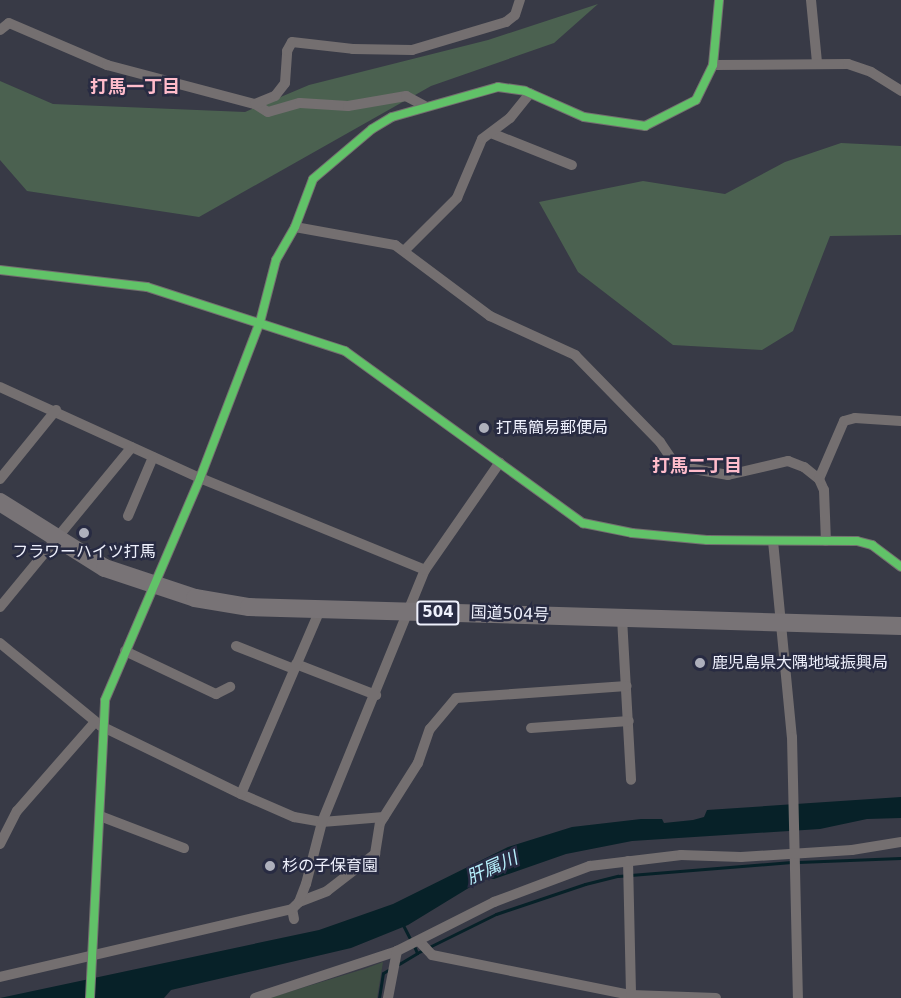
<!DOCTYPE html>
<meta charset="utf-8">
<style>
body{margin:0}
#map{position:relative;width:901px;height:998px;overflow:hidden;background:#383a46;font-family:"DejaVu Sans","Noto Sans JP",sans-serif}
div>[style]{position:absolute}
.green>*{inset:0;background:#3f4e43}
.forest>*{inset:0;background:#4b6150}
.water>*{inset:0;background:#072128}
.stream>*{height:3px;margin:-1.5px;padding:0 1.5px;transform-origin:1.5px;border-radius:1.5px;background:#072128}
.minor>*{height:10px;margin:-5px;padding:0 5px;transform-origin:5px;border-radius:5px;background:#746f70}
.trunk>*{height:18px;margin:-9px;padding:0 9px;transform-origin:9px;border-radius:9px;background:#787376}
.cycleway>*{height:8px;margin:-4px;padding:0 4px;transform-origin:4px;border-radius:4px;background:#61c268}
.dots>*{width:16px;height:16px;translate:-50% -50%;box-sizing:border-box;border:3px solid #282b42;border-radius:50%}
span{translate:-50% -50%;white-space:nowrap;text-align:center;line-height:1.15;-webkit-text-stroke:5px #282b42;paint-order:stroke}
.shield-label span{padding:2px 4px;background:#282b42;border:2px solid;border-radius:4px;-webkit-text-stroke-width:0}
.shield-label{font-size:15px;color:#eef0fc;font-weight:700}
.poi-label{font-size:16px;color:#eef0fc}
.left{translate:0 -50%;text-align:left}
.street-label{font-size:16px;color:#eef0fc}
.neighbourhood-label{font-size:18px;color:#ffbccb;font-weight:700}
.water-label{font-size:18px;color:#b6effc;font-style:italic}
</style>
<div id="map">
<div class="green">
<i style="clip-path:polygon(383px 962px,377px 998px,269px 998px,364px 969px)"></i>
</div>
<div class="forest">
<i style="clip-path:polygon(598px 4px,554px 43px,431px 86px,199px 217px,27px 191px,0 160px,0 81px,53px 104px,245px 112px,309px 85px,488px 40px)"></i>
<i style="clip-path:polygon(841px 143px,901px 146px,901px 235px,830px 236px,793px 331px,762px 350px,673px 345px,578px 272px,539px 202px,643px 181px,725px 194px,785px 162px)"></i>
</div>
<div class="water">
<i style="clip-path:polygon(901px 797px,901px 818px,867px 819px,820px 829px,632px 841px,566px 854px,494px 879px,485px 878px,408px 925px,351px 948px,171px 990px,164px 998px,0 998px,319px 930px,393px 904px,508px 847px,572px 827px,641px 819px,662px 819px,664px 823px,693px 820px,704px 817px,707px 810px)"></i>
</div>
<div class="stream">
<i style="left:798px;top:862px;width:103px;rotate:-2.2deg"></i>
<i style="left:403px;top:925px;width:18px;rotate:63deg"></i>
<i style="left:417px;top:953px;width:88px;rotate:-26.3deg"></i>
<i style="left:496px;top:914px;width:94px;rotate:-18.6deg"></i>
<i style="left:585px;top:884px;width:34px;rotate:-14deg"></i>
<i style="left:618px;top:876px;width:174px;rotate:-4.6deg"></i>
<i style="left:399px;top:964px;width:21px;rotate:-31deg"></i>
<i style="left:417px;top:953px;width:8px;rotate:-113deg"></i>
<i style="left:379px;top:998px;width:25px;rotate:-81deg"></i>
<i style="left:383px;top:973px;width:8px;rotate:-30deg"></i>
</div>
<div class="minor">
<i style="left:811px;top:0;width:62px;rotate:84.5deg"></i>
<i style="left:0;top:30px;width:11px;rotate:-38deg"></i>
<i style="left:9px;top:23px;width:107px;rotate:23.2deg"></i>
<i style="left:107px;top:65px;width:153px;rotate:14.8deg"></i>
<i style="left:255px;top:104px;width:15px;rotate:32deg"></i>
<i style="left:268px;top:112px;width:33px;rotate:-16deg"></i>
<i style="left:300px;top:103px;width:48px;rotate:3.6deg"></i>
<i style="left:348px;top:106px;width:59px;rotate:-9.8deg"></i>
<i style="left:406px;top:96px;width:21px;rotate:28deg"></i>
<i style="left:713px;top:65px;width:135px;rotate:-0.4deg"></i>
<i style="left:848px;top:64px;width:24px;rotate:19deg"></i>
<i style="left:871px;top:72px;width:36px;rotate:32deg"></i>
<i style="left:255px;top:104px;width:22px;rotate:-22deg"></i>
<i style="left:275px;top:96px;width:16px;rotate:-52deg"></i>
<i style="left:285px;top:83px;width:32px;rotate:-86deg"></i>
<i style="left:287px;top:51px;width:10px;rotate:-61deg"></i>
<i style="left:292px;top:42px;width:61px;rotate:6.5deg"></i>
<i style="left:353px;top:49px;width:59px;rotate:1deg"></i>
<i style="left:412px;top:50px;width:98px;rotate:-16.6deg"></i>
<i style="left:506px;top:22px;width:11px;rotate:-38deg"></i>
<i style="left:515px;top:15px;width:16px;rotate:-72deg"></i>
<i style="left:491px;top:133px;width:87px;rotate:21.6deg"></i>
<i style="left:295px;top:227px;width:102px;rotate:10.2deg"></i>
<i style="left:395px;top:245px;width:119px;rotate:36.8deg"></i>
<i style="left:490px;top:316px;width:94px;rotate:24.6deg"></i>
<i style="left:575px;top:355px;width:122px;rotate:45.7deg"></i>
<i style="left:660px;top:442px;width:29px;rotate:56deg"></i>
<i style="left:676px;top:466px;width:53px;rotate:9.8deg"></i>
<i style="left:728px;top:475px;width:62px;rotate:-13.1deg"></i>
<i style="left:788px;top:461px;width:17px;rotate:21deg"></i>
<i style="left:804px;top:467px;width:19px;rotate:39deg"></i>
<i style="left:819px;top:479px;width:12px;rotate:66deg"></i>
<i style="left:824px;top:490px;width:51px;rotate:87.8deg"></i>
<i style="left:405px;top:250px;width:74px;rotate:-45deg"></i>
<i style="left:457px;top:198px;width:64px;rotate:-67deg"></i>
<i style="left:482px;top:139px;width:35px;rotate:-37deg"></i>
<i style="left:510px;top:118px;width:32px;rotate:-51deg"></i>
<i style="left:0;top:270px;width:148px;rotate:6.6deg"></i>
<i style="left:147px;top:287px;width:208px;rotate:17.9deg"></i>
<i style="left:345px;top:351px;width:294px;rotate:35.9deg"></i>
<i style="left:583px;top:523px;width:50px;rotate:11.5deg"></i>
<i style="left:632px;top:533px;width:75px;rotate:5.3deg"></i>
<i style="left:707px;top:540px;width:150px;rotate:0.4deg"></i>
<i style="left:857px;top:541px;width:16px;rotate:15deg"></i>
<i style="left:872px;top:545px;width:36px;rotate:37deg"></i>
<i style="left:0;top:387px;width:220px;rotate:24.5deg"></i>
<i style="left:200px;top:478px;width:243px;rotate:22.2deg"></i>
<i style="left:0;top:479px;width:89px;rotate:-50.9deg"></i>
<i style="left:819px;top:479px;width:63px;rotate:-66.7deg"></i>
<i style="left:844px;top:421px;width:11px;rotate:-15deg"></i>
<i style="left:855px;top:418px;width:46px;rotate:3.7deg"></i>
<i style="left:128px;top:516px;width:64px;rotate:-67deg"></i>
<i style="left:773px;top:541px;width:197px;rotate:84.5deg"></i>
<i style="left:792px;top:737px;width:261px;rotate:88.7deg"></i>
<i style="left:0;top:607px;width:207px;rotate:-50.5deg"></i>
<i style="left:622px;top:618px;width:162px;rotate:86.8deg"></i>
<i style="left:0;top:643px;width:131px;rotate:39.4deg"></i>
<i style="left:101px;top:726px;width:156px;rotate:25.9deg"></i>
<i style="left:241px;top:794px;width:58px;rotate:23.5deg"></i>
<i style="left:294px;top:817px;width:28px;rotate:10deg"></i>
<i style="left:322px;top:822px;width:62px;rotate:-4.6deg"></i>
<i style="left:236px;top:646px;width:62px;rotate:21.6deg"></i>
<i style="left:125px;top:651px;width:101px;rotate:25.3deg"></i>
<i style="left:216px;top:694px;width:16px;rotate:-27deg"></i>
<i style="left:296px;top:664px;width:86px;rotate:21.2deg"></i>
<i style="left:531px;top:728px;width:98px;rotate:-4.1deg"></i>
<i style="left:241px;top:794px;width:200px;rotate:-66.8deg"></i>
<i style="left:100px;top:816px;width:90px;rotate:20.9deg"></i>
<i style="left:0;top:844px;width:37px;rotate:-63deg"></i>
<i style="left:17px;top:811px;width:118px;rotate:-48.8deg"></i>
<i style="left:628px;top:861px;width:137px;rotate:88.7deg"></i>
<i style="left:299px;top:902px;width:30px;rotate:-21deg"></i>
<i style="left:327px;top:891px;width:61px;rotate:-37.6deg"></i>
<i style="left:375px;top:854px;width:31px;rotate:-81deg"></i>
<i style="left:380px;top:823px;width:71px;rotate:-57.7deg"></i>
<i style="left:418px;top:763px;width:36px;rotate:-71deg"></i>
<i style="left:430px;top:729px;width:40px;rotate:-50deg"></i>
<i style="left:456px;top:698px;width:171px;rotate:-4deg"></i>
<i style="left:294px;top:919px;width:10px;rotate:-101deg"></i>
<i style="left:292px;top:909px;width:10px;rotate:-45deg"></i>
<i style="left:299px;top:902px;width:19px;rotate:-69deg"></i>
<i style="left:306px;top:884px;width:64px;rotate:-75.5deg"></i>
<i style="left:322px;top:822px;width:272px;rotate:-67.8deg"></i>
<i style="left:425px;top:570px;width:131px;rotate:-55.2deg"></i>
<i style="left:419px;top:941px;width:19px;rotate:47deg"></i>
<i style="left:432px;top:955px;width:203px;rotate:11.4deg"></i>
<i style="left:631px;top:995px;width:85px;rotate:2deg"></i>
<i style="left:0;top:977px;width:300px;rotate:-13.1deg"></i>
<i style="left:90px;top:998px;width:298px;rotate:-87.1deg"></i>
<i style="left:105px;top:700px;width:241px;rotate:-66.8deg"></i>
<i style="left:200px;top:478px;width:167px;rotate:-69deg"></i>
<i style="left:260px;top:322px;width:64px;rotate:-75.5deg"></i>
<i style="left:276px;top:260px;width:38px;rotate:-60deg"></i>
<i style="left:295px;top:227px;width:51px;rotate:-69.4deg"></i>
<i style="left:313px;top:179px;width:77px;rotate:-40.3deg"></i>
<i style="left:372px;top:129px;width:23px;rotate:-31deg"></i>
<i style="left:392px;top:117px;width:110px;rotate:-15.8deg"></i>
<i style="left:498px;top:87px;width:27px;rotate:8deg"></i>
<i style="left:525px;top:91px;width:64px;rotate:23.8deg"></i>
<i style="left:584px;top:117px;width:62px;rotate:8.4deg"></i>
<i style="left:645px;top:126px;width:57px;rotate:-27deg"></i>
<i style="left:696px;top:100px;width:39px;rotate:-64deg"></i>
<i style="left:713px;top:65px;width:65px;rotate:-84.7deg"></i>
<i style="left:255px;top:998px;width:150px;rotate:-18.3deg"></i>
<i style="left:397px;top:951px;width:109px;rotate:-26.8deg"></i>
<i style="left:494px;top:902px;width:103px;rotate:-20.6deg"></i>
<i style="left:590px;top:866px;width:92px;rotate:-6.9deg"></i>
<i style="left:681px;top:855px;width:60px;rotate:1.9deg"></i>
<i style="left:741px;top:857px;width:111px;rotate:-3.6deg"></i>
<i style="left:852px;top:850px;width:50px;rotate:-9.3deg"></i>
<i style="left:388px;top:998px;width:48px;rotate:-79.2deg"></i>
</div>
<div class="trunk">
<i style="left:0;top:502px;width:124px;rotate:32.2deg"></i>
<i style="left:105px;top:568px;width:95px;rotate:18.4deg"></i>
<i style="left:195px;top:598px;width:55px;rotate:9.5deg"></i>
<i style="left:249px;top:607px;width:652px;rotate:1.67deg"></i>
</div>
<div class="cycleway">
<i style="left:0;top:270px;width:148px;rotate:6.6deg"></i>
<i style="left:147px;top:287px;width:208px;rotate:17.9deg"></i>
<i style="left:345px;top:351px;width:294px;rotate:35.9deg"></i>
<i style="left:583px;top:523px;width:50px;rotate:11.5deg"></i>
<i style="left:632px;top:533px;width:75px;rotate:5.3deg"></i>
<i style="left:707px;top:540px;width:150px;rotate:0.4deg"></i>
<i style="left:857px;top:541px;width:16px;rotate:15deg"></i>
<i style="left:872px;top:545px;width:36px;rotate:37deg"></i>
<i style="left:90px;top:998px;width:298px;rotate:-87.1deg"></i>
<i style="left:105px;top:700px;width:241px;rotate:-66.8deg"></i>
<i style="left:200px;top:478px;width:167px;rotate:-69deg"></i>
<i style="left:260px;top:322px;width:64px;rotate:-75.5deg"></i>
<i style="left:276px;top:260px;width:38px;rotate:-60deg"></i>
<i style="left:295px;top:227px;width:51px;rotate:-69.4deg"></i>
<i style="left:313px;top:179px;width:77px;rotate:-40.3deg"></i>
<i style="left:372px;top:129px;width:23px;rotate:-31deg"></i>
<i style="left:392px;top:117px;width:110px;rotate:-15.8deg"></i>
<i style="left:498px;top:87px;width:27px;rotate:8deg"></i>
<i style="left:525px;top:91px;width:64px;rotate:23.8deg"></i>
<i style="left:584px;top:117px;width:62px;rotate:8.4deg"></i>
<i style="left:645px;top:126px;width:57px;rotate:-27deg"></i>
<i style="left:696px;top:100px;width:39px;rotate:-64deg"></i>
<i style="left:713px;top:65px;width:65px;rotate:-84.7deg"></i>
</div>
<div class="dots">
<i style="left:484px;top:428px;background:#aeb0bc"></i>
<i style="left:84px;top:533px;background:#aeb0bc"></i>
<i style="left:700px;top:663px;background:#aeb0bc"></i>
<i style="left:270px;top:866px;background:#aeb0bc"></i>
</div>
<div class="shield-label">
<span style="left:438px;top:613px">504</span>
</div>
<div class="poi-label">
<span class="left" style="left:496px;top:428px">打馬簡易郵便局</span>
<span style="left:84px;top:552px">フラワーハイツ打馬</span>
<span class="left" style="left:712px;top:663px">鹿児島県大隅地域振興局</span>
<span class="left" style="left:282px;top:866px">杉の子保育園</span>
</div>
<div class="street-label">
<span style="left:510px;top:614px;rotate:2deg">国道504号</span>
</div>
<div class="neighbourhood-label">
<span style="left:135px;top:87px">打馬一丁目</span>
<span style="left:697px;top:466px">打馬二丁目</span>
</div>
<div class="water-label">
<span style="left:492px;top:868px;rotate:-24deg">肝属川</span>
</div>
</div>
